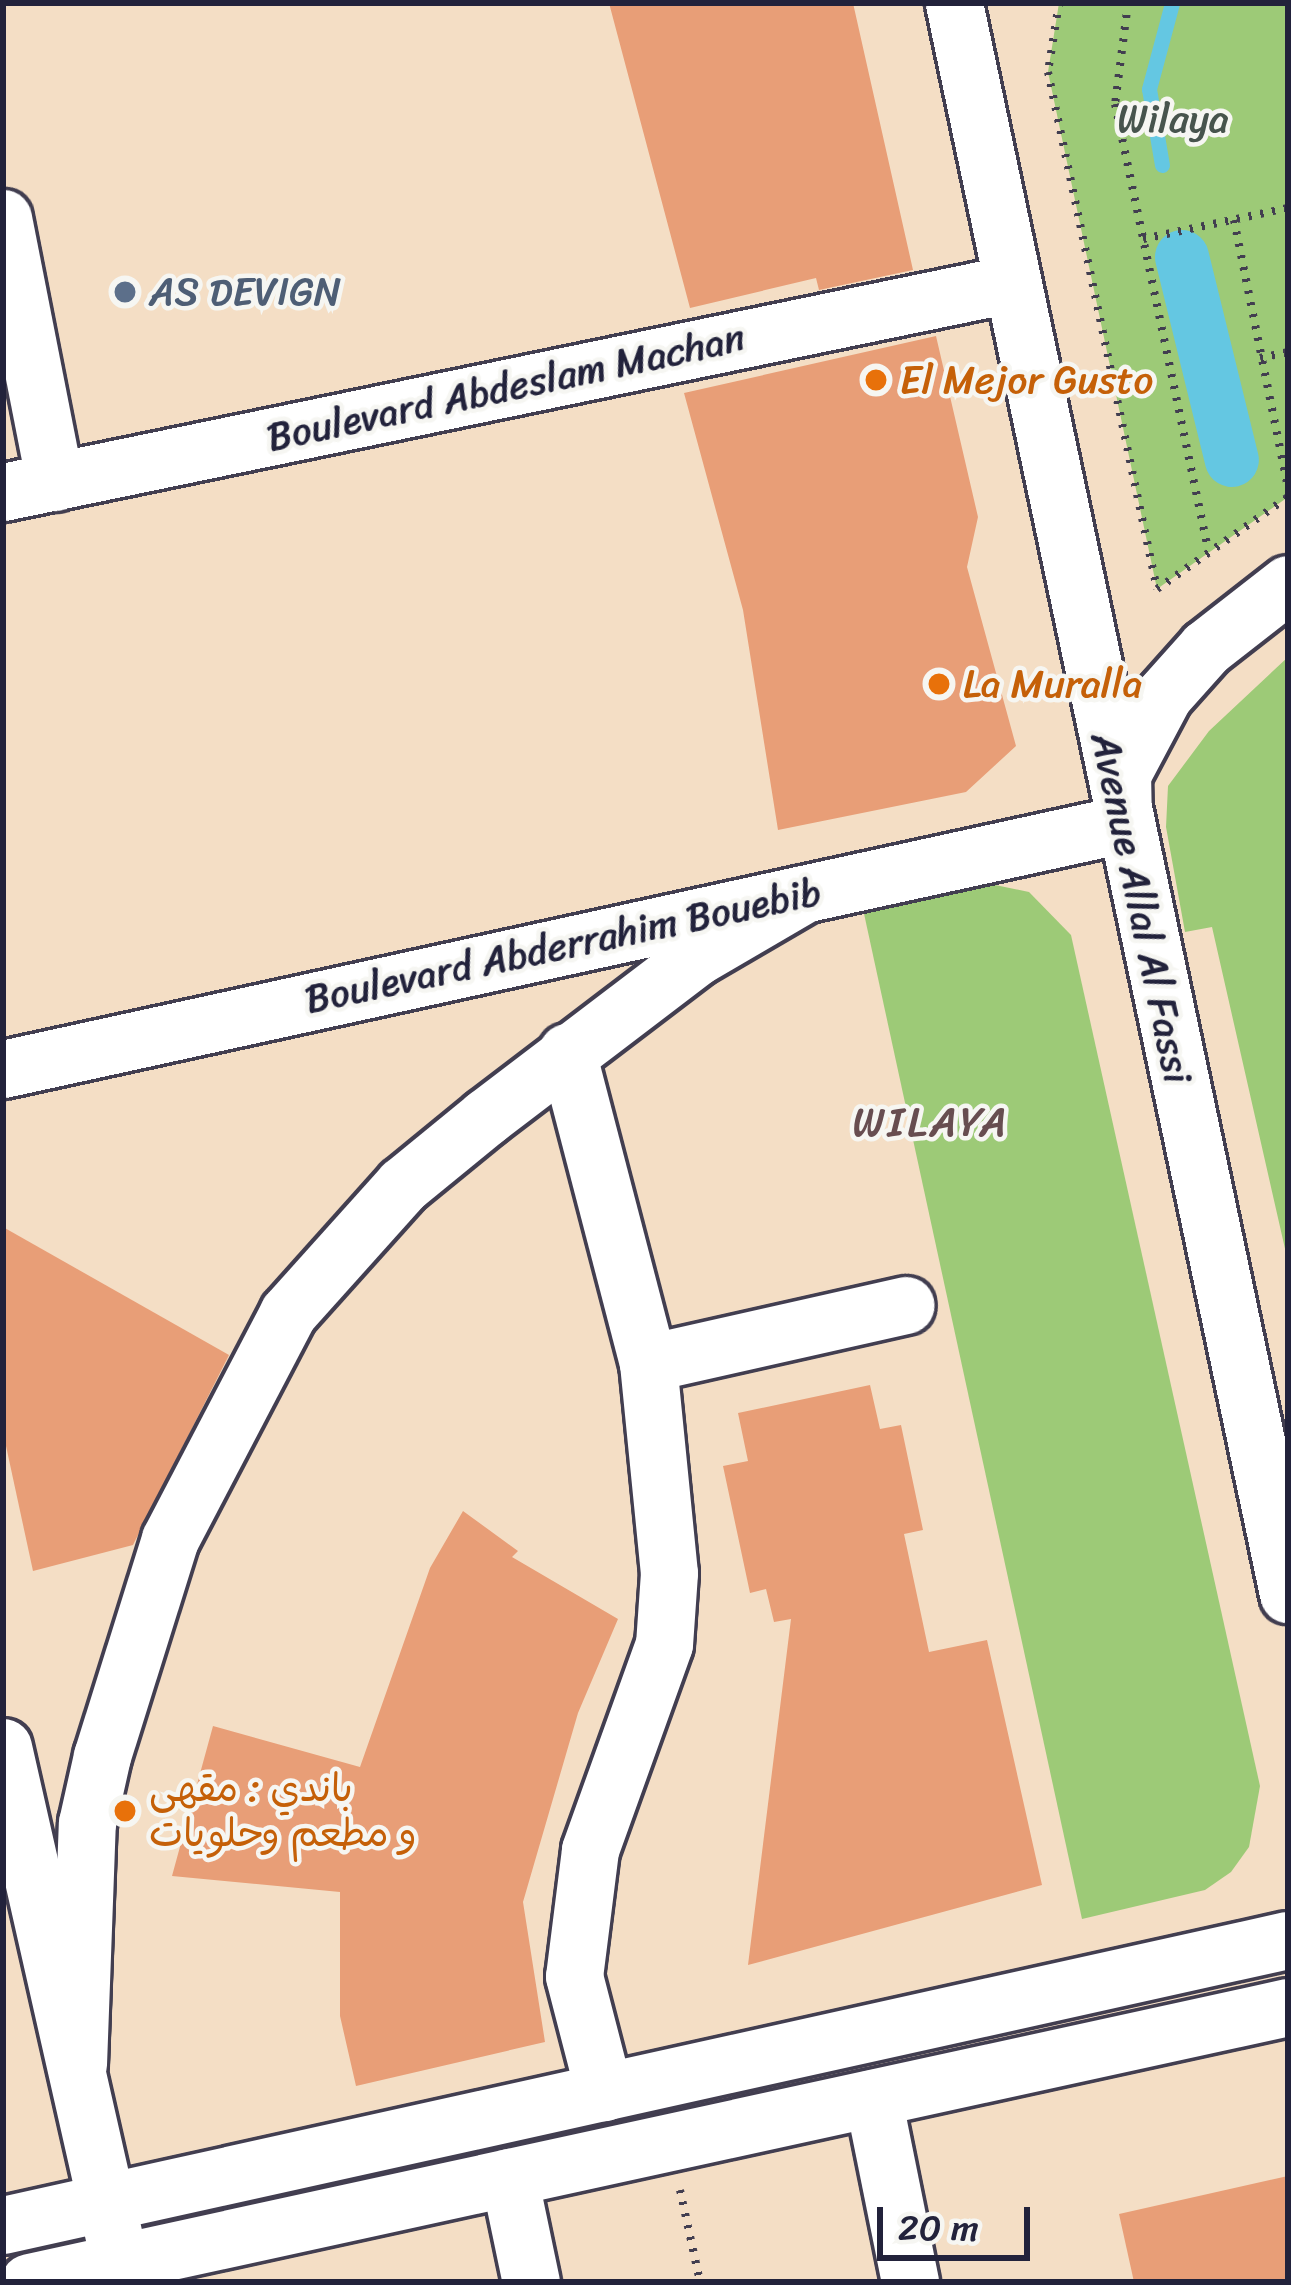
<!DOCTYPE html>
<meta charset="utf-8">
<style>
body{margin:0}
#map{position:relative;width:1291px;height:2285px;overflow:hidden;background:#f4dec5;font-family:Sriracha,"Playpen Sans Arabic",sans-serif}
div>[style]{position:absolute}
.green>*{inset:0;background:#9dca77}
.stream>*{height:15px;margin:-7.5px;padding:0 7.5px;transform-origin:7.5px;border-radius:7.5px;background:#64c7e2}
.canal>*{height:54px;margin:-27px;padding:0 27px;transform-origin:27px;border-radius:27px;background:#64c7e2}
.building>*{inset:0;background:#e89e77}
.path>*{height:8px;margin-top:-4px;transform-origin:0;background:repeating-linear-gradient(90deg,#423e50 0 3px,transparent 0 12px)}
.roads{filter:drop-shadow(3px 0 #423e50) drop-shadow(-3px 0 #423e50) drop-shadow(0 3px #423e50) drop-shadow(0 -3px #423e50)}
.minor>*{height:57px;margin:-28.5px;padding:0 28.5px;transform-origin:28.5px;border-radius:28.5px;background:#fff}
.dots>*{width:33px;height:33px;translate:-50% -50%;box-sizing:border-box;border:6px solid #f6f6f2;border-radius:50%}
span{translate:-50% -50%;white-space:nowrap;text-align:center;line-height:1.15;-webkit-text-stroke:9px #f6f6f2;paint-order:stroke}
.park-label{font-size:39px;color:#47544d}
.service-label{font-size:39px;color:#4e5e75}
.left{translate:0 -50%;text-align:left}
.food-label{font-size:39px;color:#c56008}
.street-label{font-size:39px;color:#22223b}
.neighbourhood-label{font-size:42px;color:#674d50;letter-spacing:3px}
.frame{position:absolute;inset:0;border:6px solid #22223b;pointer-events:none}
.scale{position:absolute;left:877px;top:2207px;width:153px;height:54px;box-sizing:border-box;border:6px solid #22223b;border-top:0;padding-left:15px;font-size:36px;line-height:42px;white-space:nowrap;color:#22223b;-webkit-text-stroke:9px #f6f6f2;paint-order:stroke}
</style>
<div id="map">
<div class="green">
<i style="clip-path:polygon(1059px 3px,1288px 3px,1288px 497px,1157px 589px,1048px 72px)"></i>
<i style="clip-path:polygon(1288px 657px,1288px 1262px,1212px 927px,1185px 932px,1166px 827px,1168px 786px,1209px 731px)"></i>
<i style="clip-path:polygon(971px 880px,1029px 892px,1071px 935px,1260px 1786px,1249px 1847px,1231px 1872px,1205px 1890px,1082px 1919px,863px 909px)"></i>
</div>
<div class="stream">
<i style="left:1162px;top:165px;width:77px;rotate:-99.7deg"></i>
<i style="left:1149px;top:89px;width:89px;rotate:-75deg"></i>
</div>
<div class="canal">
<i style="left:1182px;top:257px;width:209px;rotate:76.2deg"></i>
</div>
<div class="building">
<i style="clip-path:polygon(609px 3px,853px 3px,913px 270px,819px 290px,816px 278px,690px 308px)"></i>
<i style="clip-path:polygon(936px 336px,978px 517px,967px 567px,1016px 746px,966px 792px,778px 830px,743px 610px,684px 393px)"></i>
<i style="clip-path:polygon(3px 1227px,229px 1355px,133px 1545px,33px 1571px,3px 1432px)"></i>
<i style="clip-path:polygon(870px 1385px,880px 1429px,901px 1425px,923px 1530px,904px 1534px,929px 1652px,987px 1640px,1042px 1885px,748px 1965px,791px 1619px,774px 1622px,766px 1589px,750px 1593px,723px 1466px,748px 1461px,738px 1413px)"></i>
<i style="clip-path:polygon(463px 1511px,518px 1551px,512px 1557px,618px 1619px,578px 1713px,523px 1902px,545px 2042px,356px 2086px,340px 2016px,340px 1892px,172px 1876px,213px 1726px,360px 1767px,430px 1568px)"></i>
<i style="clip-path:polygon(1288px 2176px,1288px 2282px,1134px 2282px,1119px 2214px)"></i>
</div>
<div class="path">
<i style="left:1059px;top:3px;width:70px;rotate:99.1deg"></i>
<i style="left:1048px;top:72px;width:528px;rotate:78.09deg"></i>
<i style="left:1157px;top:589px;width:160px;rotate:-35.1deg"></i>
<i style="left:1128px;top:3px;width:102px;rotate:97.3deg"></i>
<i style="left:1115px;top:104px;width:455px;rotate:78.2deg"></i>
<i style="left:1234px;top:220px;width:274px;rotate:78.6deg"></i>
<i style="left:1143px;top:239px;width:148px;rotate:-12.1deg"></i>
<i style="left:1260px;top:358px;width:29px;rotate:-12deg"></i>
<i style="left:680px;top:2190px;width:94px;rotate:77.7deg"></i>
</div>
<div class="roads">
<div class="minor">
<i style="left:954px;top:3px;width:1626px;rotate:78.14deg"></i>
<i style="left:3px;top:218px;width:269px;rotate:78.9deg"></i>
<i style="left:3px;top:492px;width:1027px;rotate:-11.68deg"></i>
<i style="left:567px;top:1052px;width:321px;rotate:75.4deg"></i>
<i style="left:648px;top:1363px;width:211px;rotate:84.3deg"></i>
<i style="left:669px;top:1573px;width:71px;rotate:94deg"></i>
<i style="left:664px;top:1644px;width:219px;rotate:109.8deg"></i>
<i style="left:590px;top:1850px;width:127px;rotate:97.2deg"></i>
<i style="left:574px;top:1976px;width:120px;rotate:75.5deg"></i>
<i style="left:3px;top:1069px;width:1146px;rotate:-12.34deg"></i>
<i style="left:1123px;top:824px;width:50px;rotate:-91.1deg"></i>
<i style="left:1122px;top:774px;width:89px;rotate:-62deg"></i>
<i style="left:1164px;top:695px;width:63px;rotate:-48.2deg"></i>
<i style="left:1206px;top:648px;width:104px;rotate:-38deg"></i>
<i style="left:648px;top:1363px;width:264px;rotate:-12.7deg"></i>
<i style="left:3px;top:1747px;width:502px;rotate:77.24deg"></i>
<i style="left:78px;top:2064px;width:241px;rotate:-87.9deg"></i>
<i style="left:87px;top:1823px;width:69px;rotate:-77.4deg"></i>
<i style="left:102px;top:1756px;width:227px;rotate:-72.6deg"></i>
<i style="left:170px;top:1539px;width:255px;rotate:-62.4deg"></i>
<i style="left:288px;top:1313px;width:172px;rotate:-48.1deg"></i>
<i style="left:403px;top:1185px;width:107px;rotate:-39.3deg"></i>
<i style="left:486px;top:1117px;width:264px;rotate:-37.3deg"></i>
<i style="left:696px;top:957px;width:125px;rotate:-30.3deg"></i>
<i style="left:873px;top:2098px;width:188px;rotate:78.6deg"></i>
<i style="left:509px;top:2177px;width:107px;rotate:78.2deg"></i>
<i style="left:3px;top:2225px;width:1316px;rotate:-12.51deg"></i>
<i style="left:29px;top:2282px;width:1289px;rotate:-12.32deg"></i>
</div>
</div>
<div class="dots">
<i style="left:125px;top:292px;background:#5c6f8a"></i>
<i style="left:876px;top:380px;background:#e8710a"></i>
<i style="left:939px;top:684px;background:#e8710a"></i>
<i style="left:125px;top:1811px;background:#e8710a"></i>
</div>
<div class="park-label">
<span style="left:1173px;top:119px">Wilaya</span>
</div>
<div class="service-label">
<span class="left" style="left:149px;top:292px">AS DEVIGN</span>
</div>
<div class="food-label">
<span class="left" style="left:900px;top:380px">El Mejor Gusto</span>
<span class="left" style="left:963px;top:684px">La Muralla</span>
<span class="left" style="left:149px;top:1811px">باندي : مقهى<br>و مطعم وحلويات</span>
</div>
<div class="street-label">
<span style="left:506px;top:388px;rotate:-12deg">Boulevard Abdeslam Machan</span>
<span style="left:1141px;top:908px;rotate:78deg">Avenue Allal Al Fassi</span>
<span style="left:563px;top:946px;rotate:-12deg">Boulevard Abderrahim Bouebib</span>
</div>
<div class="neighbourhood-label">
<span style="left:931px;top:1122px">WILAYA</span>
</div>
<div class="frame"></div>
<div class="scale">20 m</div>
</div>
